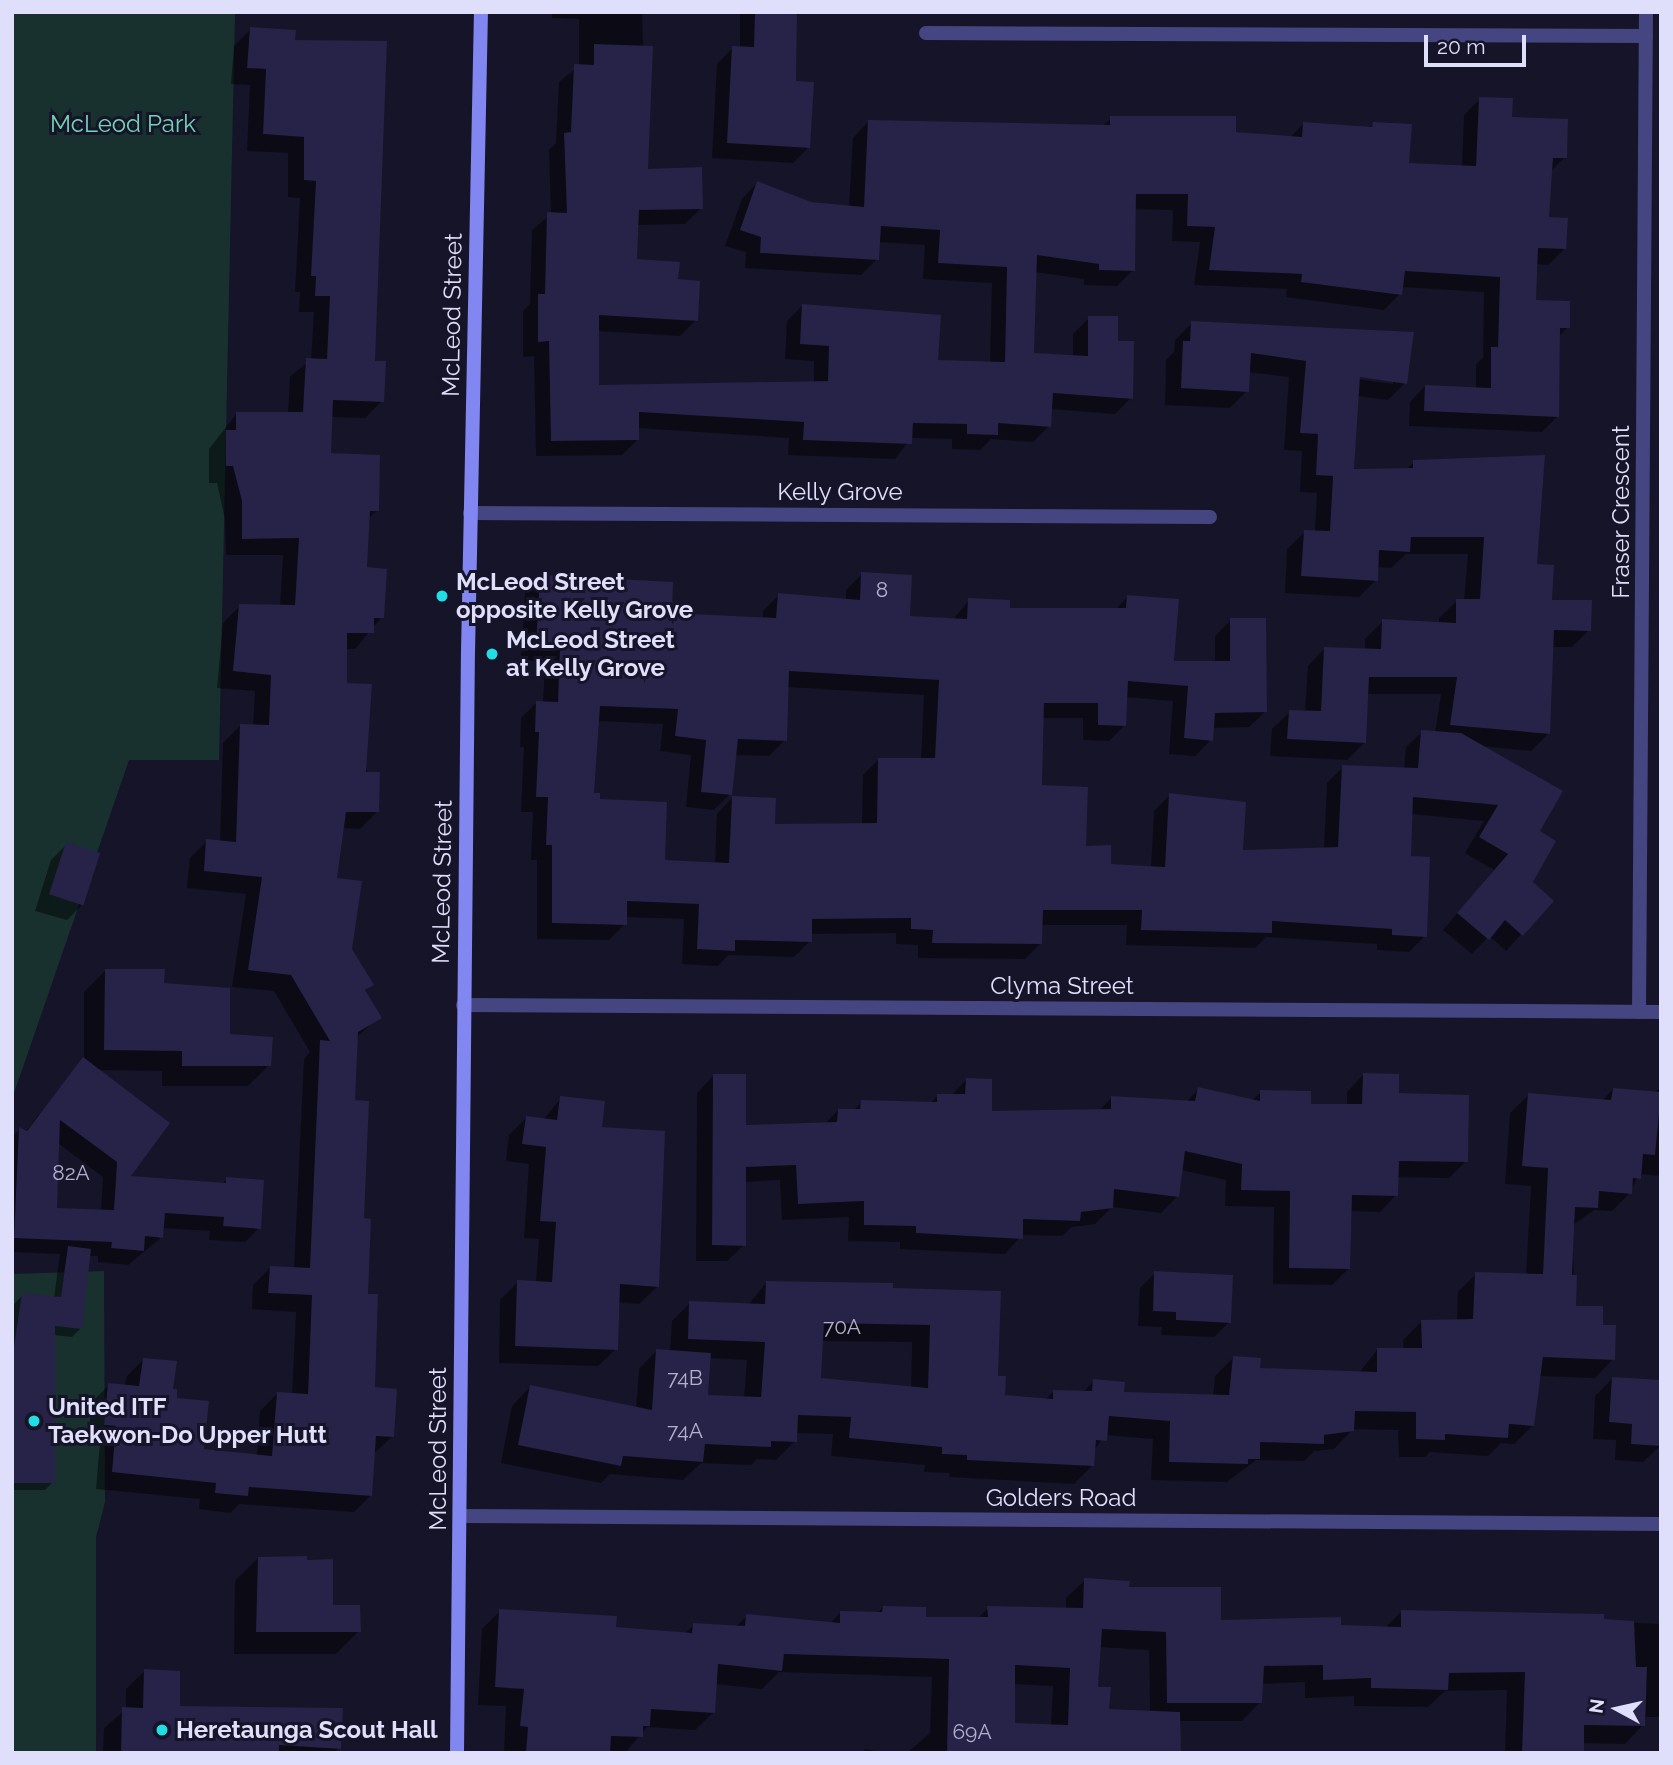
<!DOCTYPE html>
<style>
body{margin:0}
#map{position:relative;width:1673px;height:1765px;overflow:hidden;background:#161428;font-family:Raleway,sans-serif}
div>[style]{position:absolute}
.green>*{inset:0;background:#18312f}
.shadow>*{inset:0;background:#0007}
.building>*{inset:0;background:#272247;transform-origin:0 0}
.street>*{height:14px;margin:-7px;padding:0 7px;transform-origin:7px;border-radius:7px;background:#454681}
.secondary>*{height:14px;margin:-7px;padding:0 7px;transform-origin:7px;border-radius:7px;background:#8186f0}
.dots>*{width:19px;height:19px;translate:-50% -50%;box-sizing:border-box;border:4px solid #161428;border-radius:50%}
span{translate:-50% -50%;white-space:nowrap;text-align:center;line-height:1.15;-webkit-text-stroke:6px #161428;paint-order:stroke}
.number-label{font-size:21px;color:#b2b0ce}
.number-label span{-webkit-text-stroke-width:0}
.park-label{font-size:24px;color:#72d4b5}
.street-label{font-size:24px;color:#e0dffb}
.poi-label{font-size:24px;color:#e0dffb;font-weight:700}
.left{translate:0 -50%;text-align:left}
.frame{position:absolute;inset:0;border:14px solid #e0dffb;pointer-events:none}
.north{position:absolute;left:1582px;top:1674px;width:70px;height:70px;-webkit-text-stroke:5px #161428;paint-order:stroke;rotate:278deg;font-size:19px;font-weight:700;line-height:28px;text-align:center;color:#e0dffb}
.north::after{content:'';display:block;margin:auto;width:24px;height:32px;background:#e0dffb;clip-path:polygon(50% 0,100% 100%,50% 72%,0 100%)}
.scale{position:absolute;left:1424px;top:35px;width:102px;height:32px;box-sizing:border-box;border:4px solid #e0dffb;border-top:0;padding-left:9px;font-size:21px;line-height:24px;white-space:nowrap;color:#e0dffb;-webkit-text-stroke:5px #161428;paint-order:stroke}
</style>
<div id="map">
<div class="green">
<i style="clip-path:polygon(12px 12px,235px 12px,219px 760px,129px 760px,12px 1099px)"></i>
<i style="clip-path:polygon(104px 1271px,105px 1502px,96px 1537px,96px 1753px,12px 1753px,12px 1274px)"></i>
</div>
<div class="shadow">
<i style="clip-path:polygon(552px 12px,642px 12px,647px 171px,701px 208px,685px 224px,637px 225px,636px 261px,677px 281px,696px 320px,680px 336px,597px 331px,597px 386px,814px 383px,814px 361px,785px 359px,787px 321px,803px 305px,936px 362px,990px 364px,992px 283px,923px 279px,925px 245px,878px 242px,877px 259px,861px 275px,745px 268px,746px 252px,725px 246px,742px 199px,757px 183px,810px 204px,849px 208px,853px 138px,868px 122px,1102px 127px,1111px 118px,1290px 138px,1304px 123px,1369px 128px,1373px 124px,1407px 165px,1462px 167px,1464px 115px,1480px 99px,1565px 157px,1550px 172px,1547px 218px,1564px 249px,1548px 265px,1535px 264px,1534px 302px,1568px 327px,1558px 337px,1558px 416px,1542px 432px,1409px 426px,1410px 402px,1425px 386px,1476px 389px,1476px 364px,1483px 358px,1484px 292px,1401px 287px,1400px 294px,1384px 310px,1286px 297px,1287px 289px,1194px 285px,1200px 242px,1172px 241px,1173px 210px,1134px 209px,1133px 270px,1117px 286px,1084px 285px,1084px 279px,1035px 272px,1032px 354px,1073px 357px,1073px 334px,1089px 318px,1116px 342px,1131px 398px,1115px 414px,1051px 409px,1049px 426px,1033px 442px,991px 439px,980px 450px,952px 449px,952px 439px,911px 438px,895px 459px,788px 455px,789px 438px,637px 428px,638px 439px,622px 455px,536px 456px,534px 356px,523px 357px,523px 311px,530px 304px,532px 230px,551px 214px,549px 150px,556px 143px,559px 82px,579px 66px,579px 19px,552px 18px)"></i>
<i style="clip-path:polygon(740px 12px,795px 12px,794px 83px,809px 147px,793px 163px,712px 158px,717px 64px,733px 48px,740px 48px)"></i>
<i style="clip-path:polygon(251px 29px,293px 42px,382px 401px,365px 418px,331px 417px,329px 455px,377px 510px,368px 519px,365px 569px,382px 617px,355px 649px,345px 649px,345px 684px,377px 812px,360px 829px,342px 828px,335px 879px,350px 949px,371px 985px,364px 992px,379px 1017px,356px 1038px,353px 1102px,373px 1389px,392px 1437px,373px 1454px,371px 1495px,354px 1512px,239px 1504px,230px 1513px,199px 1509px,200px 1499px,96px 1489px,100px 1443px,88px 1442px,92px 1402px,109px 1385px,125px 1386px,127px 1376px,144px 1359px,171px 1391px,202px 1450px,257px 1456px,260px 1411px,277px 1394px,292px 1395px,296px 1312px,252px 1309px,253px 1285px,270px 1268px,294px 1269px,304px 1059px,310px 1052px,274px 991px,232px 987px,246px 894px,187px 888px,190px 858px,207px 841px,220px 842px,223px 743px,240px 726px,253px 726px,255px 691px,217px 688px,223px 623px,240px 606px,280px 606px,283px 555px,226px 555px,225px 519px,217px 483px,209px 483px,209px 449px,237px 413px,288px 414px,290px 376px,311px 360px,314px 312px,299px 312px,300px 292px,295px 292px,300px 198px,288px 197px,288px 153px,247px 151px,250px 85px,231px 84px,234px 46px)"></i>
<i style="clip-path:polygon(evenodd,1192px 323px,1405px 383px,1388px 400px,1357px 396px,1352px 471px,1406px 470px,1414px 462px,1535px 566px,1550px 602px,1589px 630px,1572px 647px,1552px 647px,1549px 733px,1531px 751px,1481px 746px,1538px 832px,1530px 883px,1551px 901px,1506px 951px,1489px 936px,1472px 954px,1443px 930px,1494px 870px,1465px 853px,1484px 821px,1411px 814px,1409px 858px,1425px 936px,1409px 952px,1377px 950px,1377px 944px,1266px 937px,1255px 948px,1126px 945px,1127px 925px,1041px 925px,1041px 943px,1025px 959px,918px 958px,918px 945px,896px 944px,896px 933px,810px 934px,810px 941px,794px 957px,728px 955px,718px 966px,682px 964px,684px 919px,625px 917px,625px 924px,609px 940px,537px 939px,537px 860px,531px 860px,533px 812px,521px 812px,524px 747px,520px 747px,521px 718px,537px 702px,543px 703px,545px 662px,521px 660px,525px 593px,541px 577px,671px 615px,763px 619px,763px 611px,779px 595px,846px 601px,846px 590px,862px 574px,908px 618px,953px 620px,969px 600px,1008px 609px,1115px 610px,1127px 597px,1172px 663px,1215px 663px,1215px 636px,1231px 620px,1265px 712px,1249px 727px,1212px 728px,1211px 740px,1195px 756px,1169px 754px,1173px 701px,1126px 697px,1125px 725px,1109px 741px,1083px 740px,1083px 718px,1042px 718px,1041px 787px,1084px 848px,1110px 865px,1151px 868px,1154px 811px,1170px 795px,1241px 851px,1324px 849px,1327px 783px,1343px 767px,1404px 769px,1406px 747px,1422px 732px,1435px 733px,1441px 694px,1367px 694px,1364px 743px,1347px 760px,1270px 756px,1272px 729px,1290px 712px,1305px 712px,1308px 666px,1325px 648px,1365px 650px,1365px 639px,1383px 621px,1439px 624px,1439px 618px,1457px 601px,1464px 601px,1468px 554px,1406px 554px,1391px 568px,1377px 567px,1376px 580px,1359px 597px,1285px 593px,1287px 549px,1305px 532px,1315px 532px,1317px 493px,1300px 492px,1302px 451px,1284px 450px,1289px 377px,1248px 372px,1247px 391px,1230px 408px,1165px 405px,1166px 360px,1174px 352px,1175px 340px,1192px 323px,1352px 374px,1393px 380px,1393px 384px,1352px 378px,1352px 374px,1192px 323px,787px 687px,924px 695px,921px 760px,879px 759px,863px 775px,862px 825px,773px 826px,732px 798px,717px 814px,715px 864px,663px 862px,592px 794px,597px 721px,663px 724px,660px 751px,691px 755px,686px 807px,714px 810px,730px 794px,734px 755px,769px 756px,785px 740px,787px 687px)"></i>
<i style="clip-path:polygon(67px 844px,82px 905px,67px 920px,35px 911px,51px 860px)"></i>
<i style="clip-path:polygon(evenodd,105px 971px,163px 985px,269px 1065px,248px 1086px,162px 1086px,162px 1071px,98px 1070px,128px 1178px,222px 1184px,227px 1179px,259px 1228px,245px 1242px,209px 1240px,210px 1231px,162px 1228px,162px 1237px,128px 1265px,98px 1262px,98px 1256px,89px 1256px,81px 1328px,72px 1337px,54px 1335px,53px 1482px,45px 1490px,12px 1490px,14px 1304px,23px 1295px,54px 1298px,60px 1254px,12px 1252px,12px 1137px,19px 1130px,25px 1132px,84px 1058px,84px 992px,105px 971px,58px 1143px,103px 1177px,101px 1211px,55px 1210px,58px 1143px)"></i>
<i style="clip-path:polygon(1363px 1075px,1397px 1095px,1466px 1161px,1449px 1178px,1397px 1177px,1396px 1195px,1380px 1212px,1350px 1211px,1349px 1268px,1332px 1285px,1273px 1284px,1274px 1207px,1225px 1206px,1226px 1180px,1181px 1170px,1178px 1196px,1161px 1213px,1112px 1207px,1095px 1224px,1072px 1227px,1062px 1236px,1022px 1235px,1005px 1254px,900px 1249px,900px 1242px,848px 1241px,849px 1217px,782px 1220px,780px 1180px,744px 1182px,744px 1245px,727px 1261px,696px 1261px,697px 1093px,713px 1076px,744px 1127px,825px 1124px,838px 1110px,853px 1111px,862px 1102px,930px 1104px,938px 1095px,951px 1096px,966px 1080px,990px 1112px,1099px 1111px,1112px 1097px,1186px 1102px,1199px 1089px,1251px 1101px,1261px 1092px,1309px 1106px,1347px 1106px,1347px 1092px)"></i>
<i style="clip-path:polygon(evenodd,1661px 1087px,1661px 1176px,1639px 1174px,1630px 1193px,1612px 1211px,1594px 1210px,1573px 1225px,1574px 1308px,1601px 1327px,1613px 1359px,1595px 1378px,1539px 1376px,1533px 1425px,1514px 1444px,1501px 1443px,1488px 1456px,1430px 1452px,1425px 1457px,1399px 1457px,1398px 1430px,1353px 1429px,1334px 1449px,1314px 1451px,1304px 1461px,1256px 1460px,1227px 1482px,1151px 1480px,1153px 1439px,1105px 1435px,1093px 1452px,1092px 1466px,1074px 1484px,949px 1477px,950px 1473px,924px 1472px,925px 1465px,831px 1456px,833px 1434px,795px 1433px,795px 1441px,776px 1460px,757px 1459px,751px 1465px,701px 1463px,683px 1480px,610px 1474px,601px 1483px,501px 1463px,512px 1406px,530px 1387px,636px 1409px,639px 1369px,657px 1350px,670px 1351px,672px 1321px,690px 1303px,748px 1305px,766px 1283px,891px 1290px,996px 1377px,1003px 1396px,1045px 1400px,1054px 1391px,1083px 1392px,1094px 1381px,1122px 1394px,1213px 1397px,1215px 1376px,1233px 1358px,1258px 1370px,1359px 1373px,1377px 1350px,1404px 1350px,1403px 1340px,1422px 1321px,1457px 1321px,1458px 1292px,1476px 1274px,1526px 1275px,1531px 1186px,1505px 1184px,1510px 1113px,1529px 1095px,1602px 1101px,1613px 1089px,1654px 1093px,1661px 1087px,822px 1341px,912px 1342px,911px 1388px,820px 1379px,822px 1341px,1661px 1087px,709px 1358px,747px 1360px,744px 1398px,707px 1396px,709px 1358px)"></i>
<i style="clip-path:polygon(561px 1098px,600px 1128px,657px 1287px,639px 1304px,617px 1302px,616px 1349px,598px 1366px,499px 1363px,500px 1300px,518px 1282px,536px 1283px,539px 1239px,524px 1238px,529px 1164px,506px 1161px,509px 1135px,526px 1118px,543px 1120px)"></i>
<i style="clip-path:polygon(1155px 1273px,1229px 1322px,1214px 1337px,1161px 1335px,1162px 1327px,1138px 1326px,1140px 1288px)"></i>
<i style="clip-path:polygon(1612px 1379px,1661px 1445px,1643px 1462px,1615px 1460px,1616px 1440px,1593px 1439px,1595px 1396px)"></i>
<i style="clip-path:polygon(258px 1558px,331px 1607px,359px 1631px,336px 1654px,234px 1654px,235px 1581px)"></i>
<i style="clip-path:polygon(evenodd,1085px 1580px,1127px 1589px,1219px 1622px,1385px 1628px,1401px 1612px,1661px 1624px,1661px 1717px,1644px 1717px,1643px 1725px,1625px 1744px,1582px 1743px,1582px 1753px,1505px 1753px,1507px 1690px,1445px 1691px,1428px 1707px,1354px 1706px,1354px 1696px,1305px 1698px,1305px 1682px,1261px 1684px,1260px 1702px,1242px 1721px,1179px 1721px,1179px 1753px,907px 1753px,930px 1733px,932px 1677px,779px 1672px,762px 1689px,715px 1684px,714px 1712px,695px 1730px,647px 1727px,625px 1753px,504px 1753px,506px 1706px,478px 1705px,482px 1629px,500px 1611px,614px 1629px,684px 1634px,694px 1625px,735px 1627px,747px 1616px,830px 1624px,840px 1613px,877px 1613px,883px 1607px,924px 1619px,977px 1619px,988px 1608px,1066px 1609px,1066px 1598px,1085px 1580px,1099px 1647px,1149px 1650px,1150px 1712px,1107px 1711px,1097px 1688px,1099px 1647px,1085px 1580px,1013px 1684px,1053px 1686px,1051px 1726px,1013px 1725px,1013px 1684px)"></i>
<i style="clip-path:polygon(145px 1671px,178px 1707px,339px 1748px,334px 1753px,103px 1753px,104px 1728px,126px 1709px,126px 1689px)"></i>
<i style="clip-path:polygon(865px 1749px,887px 1753px,862px 1753px)"></i>
</div>
<div class="building">
<i style="clip-path:polygon(755px 12px,797px 12px,796px 81px,814px 82px,810px 148px,727px 143px,732px 46px,754px 47px)"></i>
<i style="clip-path:polygon(250px 27px,296px 30px,295px 40px,387px 41px,375px 361px,386px 361px,384px 402px,333px 400px,331px 453px,380px 455px,379px 511px,370px 511px,367px 567px,387px 569px,384px 618px,374px 618px,374px 633px,347px 633px,347px 683px,372px 684px,366px 772px,380px 772px,379px 812px,346px 812px,337px 878px,362px 881px,352px 949px,374px 985px,365px 990px,382px 1018px,358px 1032px,355px 1100px,369px 1101px,364px 1218px,371px 1219px,368px 1294px,378px 1294px,375px 1387px,397px 1389px,394px 1437px,376px 1436px,372px 1496px,249px 1487px,248px 1496px,215px 1493px,216px 1483px,112px 1472px,116px 1426px,104px 1425px,108px 1383px,139px 1386px,143px 1358px,177px 1361px,173px 1389px,177px 1389px,177px 1398px,209px 1401px,204px 1449px,272px 1456px,277px 1392px,308px 1394px,312px 1295px,268px 1293px,270px 1266px,310px 1268px,320px 1040px,330px 1041px,291px 975px,248px 970px,262px 877px,204px 871px,206px 839px,236px 842px,240px 724px,269px 725px,271px 675px,233px 671px,239px 604px,295px 605px,299px 538px,242px 539px,242px 501px,233px 466px,226px 466px,226px 430px,236px 430px,236px 412px,303px 412px,306px 358px,327px 359px,330px 296px,315px 296px,316px 276px,311px 276px,316px 181px,304px 180px,304px 137px,263px 134px,266px 69px,247px 68px)"></i>
<i style="clip-path:polygon(594px 44px,653px 46px,648px 169px,702px 167px,703px 209px,639px 210px,637px 259px,680px 262px,678px 279px,700px 281px,698px 321px,599px 315px,599px 385px,828px 381px,829px 346px,800px 344px,802px 304px,941px 315px,938px 360px,1005px 362px,1007px 267px,938px 263px,940px 230px,881px 226px,879px 260px,760px 253px,761px 237px,740px 230px,757px 181px,811px 202px,864px 207px,868px 120px,1110px 125px,1110px 116px,1236px 116px,1236px 132px,1302px 137px,1303px 122px,1372px 127px,1373px 122px,1412px 124px,1409px 163px,1476px 166px,1479px 97px,1513px 98px,1512px 117px,1568px 119px,1567px 158px,1553px 158px,1549px 217px,1568px 218px,1566px 249px,1538px 248px,1536px 300px,1570px 301px,1570px 328px,1560px 328px,1559px 417px,1424px 411px,1425px 385px,1491px 388px,1491px 347px,1498px 347px,1500px 277px,1405px 271px,1402px 295px,1301px 282px,1302px 274px,1209px 270px,1215px 227px,1187px 226px,1188px 194px,1136px 194px,1135px 271px,1099px 270px,1099px 264px,1037px 255px,1034px 353px,1088px 356px,1088px 316px,1118px 316px,1118px 341px,1134px 341px,1133px 399px,1053px 393px,1051px 427px,998px 423px,998px 435px,967px 434px,967px 424px,913px 423px,912px 444px,803px 440px,804px 422px,639px 412px,639px 440px,551px 441px,549px 341px,538px 342px,538px 294px,545px 294px,547px 212px,567px 213px,564px 133px,571px 132px,574px 64px,594px 65px)"></i>
<i style="clip-path:polygon(1191px 321px,1414px 332px,1407px 384px,1360px 377px,1354px 469px,1413px 468px,1413px 460px,1545px 455px,1537px 564px,1554px 565px,1552px 600px,1592px 600px,1591px 631px,1554px 630px,1550px 734px,1450px 725px,1457px 677px,1369px 677px,1366px 743px,1287px 739px,1289px 710px,1321px 711px,1324px 647px,1381px 649px,1382px 619px,1456px 623px,1456px 599px,1480px 599px,1484px 537px,1411px 537px,1410px 552px,1379px 550px,1378px 581px,1301px 576px,1304px 530px,1330px 531px,1333px 476px,1316px 475px,1318px 434px,1300px 433px,1306px 361px,1251px 353px,1249px 392px,1181px 388px,1183px 341px,1190px 341px)"></i>
<i style="clip-path:polygon(evenodd,861px 572px,912px 575px,910px 616px,967px 619px,968px 598px,1010px 600px,1010px 608px,1126px 608px,1127px 595px,1179px 599px,1174px 661px,1230px 661px,1230px 618px,1266px 618px,1267px 712px,1215px 713px,1213px 741px,1184px 738px,1188px 686px,1128px 681px,1126px 726px,1098px 725px,1098px 703px,1044px 703px,1042px 785px,1088px 787px,1086px 846px,1111px 845px,1111px 864px,1165px 867px,1169px 793px,1246px 802px,1243px 850px,1338px 847px,1342px 765px,1418px 768px,1421px 730px,1461px 733px,1563px 791px,1540px 831px,1556px 841px,1533px 882px,1554px 901px,1523px 936px,1505px 920px,1489px 940px,1457px 913px,1508px 854px,1479px 837px,1498px 805px,1413px 797px,1411px 856px,1430px 857px,1427px 937px,1392px 935px,1392px 929px,1272px 921px,1272px 933px,1141px 930px,1142px 910px,1043px 910px,1042px 944px,932px 943px,933px 930px,911px 929px,911px 918px,812px 919px,812px 942px,735px 940px,735px 951px,697px 949px,699px 904px,627px 901px,627px 925px,552px 923px,552px 845px,546px 845px,548px 797px,536px 797px,539px 732px,535px 732px,536px 701px,558px 702px,560px 647px,536px 645px,540px 575px,673px 582px,672px 613px,776px 618px,778px 593px,860px 600px,861px 572px,789px 671px,939px 680px,935px 758px,878px 758px,877px 823px,775px 824px,776px 798px,732px 796px,729px 863px,665px 860px,667px 802px,600px 799px,600px 793px,594px 793px,600px 706px,678px 709px,675px 736px,706px 740px,701px 792px,732px 795px,738px 739px,787px 741px,789px 671px)"></i>
<i style="left:66px;top:842px;width:36px;height:55px;rotate:18deg"></i>
<i style="clip-path:polygon(105px 969px,165px 969px,164px 983px,230px 988px,230px 1034px,273px 1037px,271px 1066px,182px 1066px,182px 1051px,104px 1050px)"></i>
<i style="clip-path:polygon(evenodd,83px 1057px,170px 1123px,131px 1176px,226px 1183px,226px 1177px,264px 1180px,261px 1229px,223px 1226px,224px 1217px,165px 1213px,163px 1238px,145px 1236px,144px 1251px,111px 1248px,112px 1242px,14px 1238px,19px 1127px,27px 1131px,83px 1057px,60px 1120px,117px 1162px,114px 1210px,57px 1208px,60px 1120px)"></i>
<i style="clip-path:polygon(1363px 1073px,1399px 1074px,1399px 1093px,1469px 1095px,1468px 1162px,1399px 1161px,1398px 1196px,1352px 1195px,1350px 1269px,1289px 1268px,1290px 1191px,1241px 1190px,1242px 1164px,1185px 1151px,1179px 1197px,1114px 1189px,1113px 1208px,1081px 1212px,1080px 1221px,1023px 1219px,1023px 1239px,916px 1233px,916px 1226px,864px 1225px,864px 1201px,798px 1204px,796px 1165px,746px 1167px,746px 1246px,712px 1245px,713px 1074px,746px 1074px,746px 1125px,837px 1122px,838px 1109px,860px 1109px,861px 1100px,937px 1102px,937px 1094px,965px 1094px,966px 1078px,992px 1079px,992px 1111px,1111px 1109px,1111px 1096px,1195px 1101px,1198px 1087px,1260px 1101px,1260px 1090px,1311px 1091px,1311px 1104px,1362px 1104px)"></i>
<i style="clip-path:polygon(evenodd,1613px 1088px,1661px 1092px,1655px 1155px,1643px 1154px,1641px 1179px,1633px 1178px,1632px 1194px,1599px 1191px,1598px 1208px,1575px 1207px,1572px 1275px,1577px 1275px,1576px 1306px,1603px 1306px,1603px 1325px,1616px 1325px,1615px 1360px,1543px 1357px,1534px 1426px,1509px 1424px,1508px 1438px,1445px 1434px,1445px 1440px,1416px 1439px,1416px 1412px,1355px 1411px,1354px 1431px,1324px 1435px,1324px 1444px,1260px 1442px,1260px 1459px,1248px 1459px,1248px 1464px,1169px 1462px,1170px 1421px,1109px 1416px,1107px 1441px,1096px 1440px,1094px 1466px,967px 1460px,967px 1455px,942px 1454px,942px 1447px,849px 1438px,851px 1417px,798px 1415px,797px 1442px,771px 1441px,771px 1447px,705px 1444px,703px 1462px,623px 1456px,621px 1466px,518px 1445px,530px 1385px,652px 1410px,656px 1349px,711px 1353px,708px 1395px,761px 1397px,765px 1342px,688px 1339px,689px 1301px,765px 1304px,766px 1281px,893px 1283px,893px 1288px,1001px 1291px,998px 1376px,1006px 1376px,1005px 1395px,1053px 1399px,1053px 1390px,1092px 1391px,1093px 1379px,1125px 1382px,1124px 1392px,1229px 1395px,1233px 1356px,1261px 1358px,1260px 1368px,1377px 1372px,1377px 1348px,1422px 1348px,1421px 1320px,1473px 1319px,1475px 1272px,1543px 1274px,1548px 1168px,1522px 1166px,1528px 1093px,1611px 1100px,1613px 1088px,824px 1323px,930px 1325px,928px 1388px,821px 1378px,824px 1323px)"></i>
<i style="clip-path:polygon(560px 1096px,605px 1101px,602px 1127px,665px 1131px,659px 1287px,620px 1284px,618px 1350px,515px 1346px,517px 1280px,552px 1282px,556px 1222px,540px 1221px,546px 1147px,522px 1144px,526px 1116px,557px 1120px)"></i>
<i style="clip-path:polygon(68px 1246px,91px 1249px,82px 1329px,55px 1326px,55px 1483px,12px 1483px,12px 1360px,22px 1293px,61px 1297px)"></i>
<i style="clip-path:polygon(1154px 1271px,1233px 1275px,1231px 1323px,1176px 1320px,1176px 1312px,1153px 1311px)"></i>
<i style="clip-path:polygon(1612px 1377px,1661px 1380px,1661px 1446px,1631px 1444px,1632px 1424px,1609px 1422px)"></i>
<i style="clip-path:polygon(307px 1556px,307px 1560px,333px 1559px,333px 1605px,360px 1605px,361px 1632px,256px 1632px,258px 1557px)"></i>
<i style="clip-path:polygon(evenodd,1084px 1578px,1130px 1581px,1129px 1587px,1221px 1587px,1221px 1620px,1341px 1617px,1341px 1625px,1401px 1627px,1401px 1610px,1604px 1614px,1604px 1619px,1634px 1621px,1636px 1667px,1647px 1667px,1645px 1726px,1584px 1725px,1584px 1753px,1522px 1753px,1525px 1672px,1449px 1673px,1448px 1690px,1371px 1688px,1371px 1678px,1323px 1680px,1323px 1665px,1264px 1666px,1262px 1703px,1167px 1703px,1166px 1632px,1102px 1629px,1098px 1687px,1111px 1687px,1109px 1709px,1180px 1712px,1181px 1753px,947px 1753px,949px 1659px,784px 1654px,782px 1671px,718px 1664px,715px 1713px,651px 1709px,650px 1726px,643px 1726px,643px 1737px,611px 1736px,610px 1753px,526px 1753px,528px 1727px,520px 1726px,524px 1689px,495px 1687px,499px 1609px,617px 1616px,616px 1627px,692px 1633px,693px 1623px,745px 1626px,746px 1614px,840px 1623px,840px 1611px,882px 1612px,883px 1606px,926px 1607px,926px 1617px,988px 1617px,987px 1606px,1083px 1608px,1084px 1578px,1015px 1665px,1070px 1668px,1068px 1725px,1015px 1723px,1015px 1665px)"></i>
<i style="clip-path:polygon(144px 1669px,180px 1671px,180px 1706px,343px 1708px,341px 1749px,279px 1745px,279px 1753px,121px 1753px,122px 1707px,143px 1708px)"></i>
</div>
<div class="street">
<i style="left:926px;top:33px;width:720px;rotate:0.24deg"></i>
<i style="left:470px;top:513px;width:740px;rotate:0.31deg"></i>
<i style="left:463px;top:1005px;width:1198px;rotate:0.33deg"></i>
<i style="left:1639px;top:1012px;width:1000px;rotate:-89.6deg"></i>
<i style="left:461px;top:1516px;width:1200px;rotate:0.38deg"></i>
</div>
<div class="secondary">
<i style="left:457px;top:1753px;width:1101px;rotate:-89.43deg"></i>
<i style="left:468px;top:652px;width:640px;rotate:-88.84deg"></i>
</div>
<div class="dots">
<i style="left:442px;top:596px;background:#22dee4"></i>
<i style="left:492px;top:654px;background:#22dee4"></i>
<i style="left:34px;top:1421px;background:#22dee4"></i>
<i style="left:162px;top:1730px;background:#22dee4"></i>
</div>
<div class="number-label">
<span style="left:882px;top:590px">8</span>
<span style="left:71px;top:1173px">82A</span>
<span style="left:842px;top:1327px">70A</span>
<span style="left:685px;top:1378px">74B</span>
<span style="left:685px;top:1431px">74A</span>
<span style="left:972px;top:1732px">69A</span>
</div>
<div class="park-label">
<span style="left:123px;top:124px">McLeod Park</span>
</div>
<div class="street-label">
<span style="left:452px;top:315px;rotate:-89deg">McLeod Street</span>
<span style="left:840px;top:492px">Kelly Grove</span>
<span style="left:1621px;top:512px;rotate:-90deg">Fraser Crescent</span>
<span style="left:442px;top:882px;rotate:-89deg">McLeod Street</span>
<span style="left:1062px;top:986px">Clyma Street</span>
<span style="left:438px;top:1449px;rotate:-90deg">McLeod Street</span>
<span style="left:1061px;top:1498px">Golders Road</span>
</div>
<div class="poi-label">
<span class="left" style="left:456px;top:596px">McLeod Street<br>opposite Kelly Grove</span>
<span class="left" style="left:506px;top:654px">McLeod Street<br>at Kelly Grove</span>
<span class="left" style="left:48px;top:1421px">United ITF<br>Taekwon-Do Upper Hutt</span>
<span class="left" style="left:176px;top:1730px">Heretaunga Scout Hall</span>
</div>
<div class="frame"></div>
<div class="north">N</div>
<div class="scale">20 m</div>
</div>
